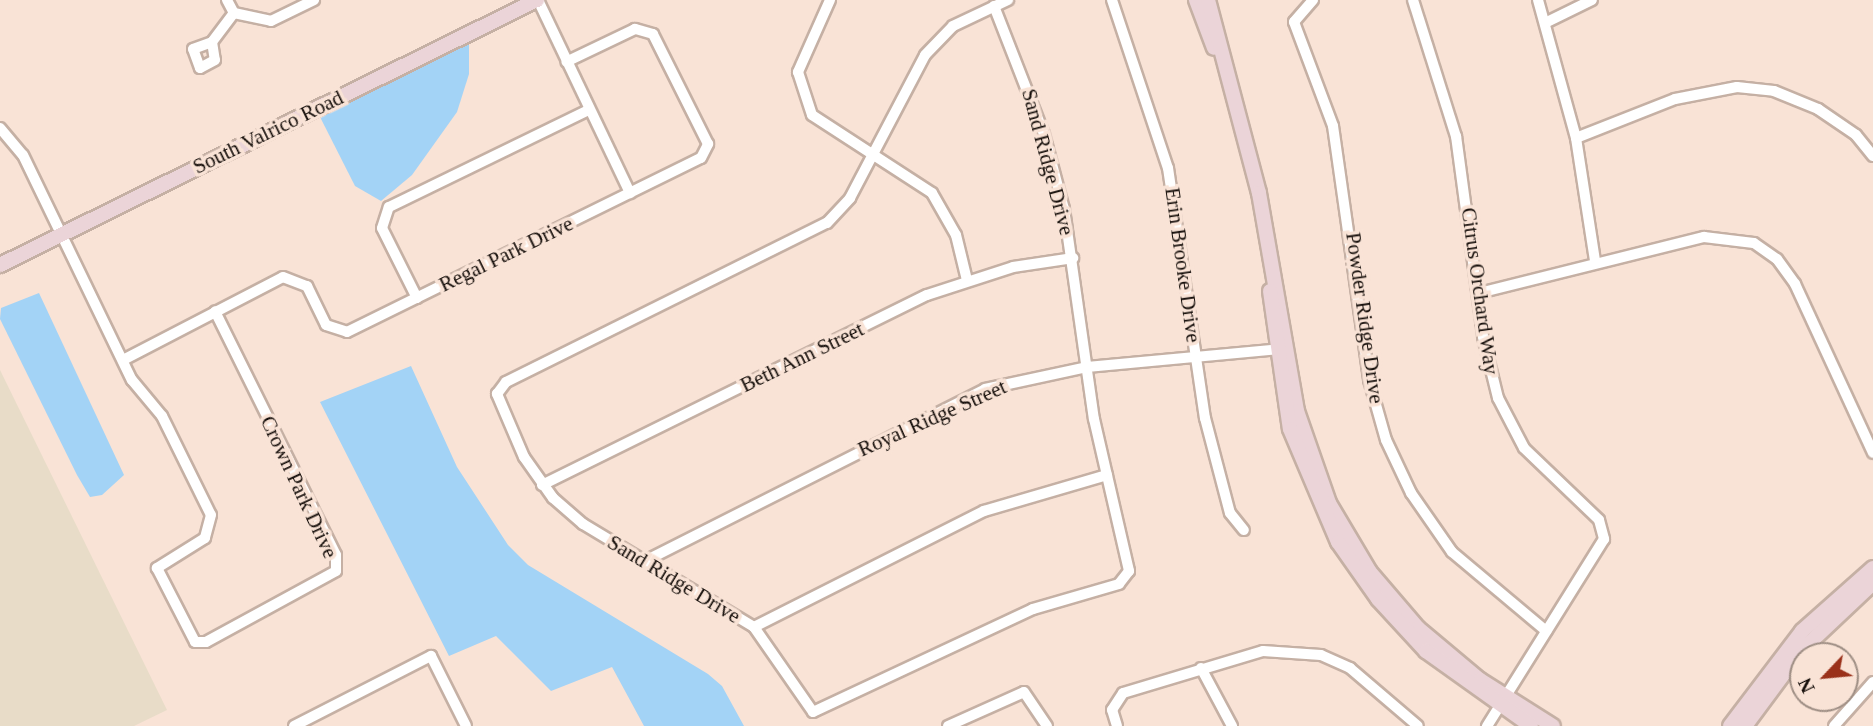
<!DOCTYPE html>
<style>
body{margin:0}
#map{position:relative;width:1873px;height:726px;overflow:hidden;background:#f9e3d6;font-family:Georgia,serif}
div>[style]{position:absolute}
.commercial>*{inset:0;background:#e8dcc8}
.water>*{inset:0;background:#a3d3f6}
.roads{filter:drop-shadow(2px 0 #c5b0a4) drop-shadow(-2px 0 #c5b0a4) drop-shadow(0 2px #c5b0a4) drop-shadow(0 -2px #c5b0a4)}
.street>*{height:10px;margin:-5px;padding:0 5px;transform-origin:5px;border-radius:5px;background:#fff}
.secondary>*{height:14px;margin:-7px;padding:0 7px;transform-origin:7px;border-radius:7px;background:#ebd4d8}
span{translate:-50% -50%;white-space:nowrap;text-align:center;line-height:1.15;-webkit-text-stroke:7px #f9e3d6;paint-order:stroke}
.street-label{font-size:21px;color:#150e0a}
.north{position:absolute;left:1789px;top:642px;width:70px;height:70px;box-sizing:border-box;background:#f9e3d6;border:2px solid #9e8e84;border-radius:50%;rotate:244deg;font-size:19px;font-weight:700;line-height:28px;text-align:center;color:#150e0a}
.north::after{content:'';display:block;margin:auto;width:24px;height:32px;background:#9a311a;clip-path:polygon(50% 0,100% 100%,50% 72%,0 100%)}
</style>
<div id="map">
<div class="commercial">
<i style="clip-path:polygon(0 370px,167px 710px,134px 726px,0 726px)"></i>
</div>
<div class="water">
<i style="clip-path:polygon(469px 39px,469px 74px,457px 112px,412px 175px,381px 201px,355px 186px,318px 113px)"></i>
<i style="clip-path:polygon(39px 293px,124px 475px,102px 495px,90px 497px,77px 475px,0 319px,1px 308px)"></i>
<i style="clip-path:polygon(411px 366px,457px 467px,508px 545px,528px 565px,708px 674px,722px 686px,744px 726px,644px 726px,612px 667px,551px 691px,496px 636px,449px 656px,320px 402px)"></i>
</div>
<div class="roads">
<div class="street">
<i style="left:227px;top:0;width:15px;rotate:62deg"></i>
<i style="left:234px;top:13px;width:38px;rotate:12deg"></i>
<i style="left:271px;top:21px;width:48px;rotate:-26deg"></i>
<i style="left:538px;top:0;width:214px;rotate:64.5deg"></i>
<i style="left:830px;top:0;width:79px;rotate:114deg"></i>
<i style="left:798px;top:72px;width:45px;rotate:72deg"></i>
<i style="left:812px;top:115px;width:143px;rotate:33deg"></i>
<i style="left:932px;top:193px;width:48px;rotate:60.3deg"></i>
<i style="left:956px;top:235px;width:46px;rotate:76.3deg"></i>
<i style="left:1112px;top:0;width:177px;rotate:71.6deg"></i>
<i style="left:1168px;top:168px;width:253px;rotate:81.6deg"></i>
<i style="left:1205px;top:418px;width:98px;rotate:75.3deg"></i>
<i style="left:1230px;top:513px;width:22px;rotate:51deg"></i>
<i style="left:1313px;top:0;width:29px;rotate:131deg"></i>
<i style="left:1294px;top:22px;width:111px;rotate:69.4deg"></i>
<i style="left:1333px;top:126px;width:257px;rotate:81.9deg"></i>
<i style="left:1369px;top:380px;width:62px;rotate:74.2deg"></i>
<i style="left:1386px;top:440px;width:59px;rotate:64.7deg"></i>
<i style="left:1411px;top:493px;width:72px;rotate:55.2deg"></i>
<i style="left:1452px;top:552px;width:123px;rotate:40deg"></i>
<i style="left:1413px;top:0;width:143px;rotate:72.5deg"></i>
<i style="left:1456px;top:136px;width:203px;rotate:82.3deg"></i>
<i style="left:1483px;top:337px;width:63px;rotate:76.2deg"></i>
<i style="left:1498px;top:398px;width:56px;rotate:62.5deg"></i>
<i style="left:1524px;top:448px;width:104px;rotate:43.8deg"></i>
<i style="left:1599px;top:520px;width:20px;rotate:75deg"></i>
<i style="left:1604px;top:539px;width:221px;rotate:122deg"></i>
<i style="left:1538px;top:0;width:143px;rotate:74.6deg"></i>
<i style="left:1576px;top:138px;width:124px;rotate:81.2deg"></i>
<i style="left:994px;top:6px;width:137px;rotate:68.7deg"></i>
<i style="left:1044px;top:134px;width:78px;rotate:75.1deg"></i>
<i style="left:1064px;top:209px;width:212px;rotate:81.9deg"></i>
<i style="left:1094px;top:419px;width:156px;rotate:77deg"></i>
<i style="left:1129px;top:571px;width:16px;rotate:128deg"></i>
<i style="left:1119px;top:584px;width:90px;rotate:163.8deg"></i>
<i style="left:1033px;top:609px;width:243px;rotate:154.9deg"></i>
<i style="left:813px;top:712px;width:103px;rotate:-124.8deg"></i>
<i style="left:754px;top:627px;width:200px;rotate:-148.9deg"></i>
<i style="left:583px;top:524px;width:40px;rotate:-139deg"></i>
<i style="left:553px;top:498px;width:50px;rotate:-125.3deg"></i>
<i style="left:524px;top:457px;width:69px;rotate:-113.2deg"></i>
<i style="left:497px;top:394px;width:15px;rotate:-53deg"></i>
<i style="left:506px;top:382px;width:358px;rotate:-26.4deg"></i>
<i style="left:827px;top:223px;width:34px;rotate:-47deg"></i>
<i style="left:850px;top:198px;width:161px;rotate:-62.3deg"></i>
<i style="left:925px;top:55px;width:40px;rotate:-46deg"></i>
<i style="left:953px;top:26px;width:61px;rotate:-25.3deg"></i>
<i style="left:1547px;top:22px;width:50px;rotate:-26.1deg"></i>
<i style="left:212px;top:42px;width:18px;rotate:81deg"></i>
<i style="left:215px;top:60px;width:17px;rotate:152deg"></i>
<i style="left:200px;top:68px;width:20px;rotate:-110deg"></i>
<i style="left:193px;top:49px;width:20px;rotate:-20deg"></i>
<i style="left:212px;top:42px;width:36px;rotate:-53deg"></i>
<i style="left:0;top:128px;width:35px;rotate:50deg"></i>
<i style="left:23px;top:155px;width:250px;rotate:64.2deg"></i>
<i style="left:132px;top:380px;width:47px;rotate:50.2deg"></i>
<i style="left:162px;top:416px;width:110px;rotate:63.7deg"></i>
<i style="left:211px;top:515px;width:24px;rotate:105deg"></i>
<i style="left:205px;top:538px;width:57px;rotate:148deg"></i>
<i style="left:157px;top:568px;width:83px;rotate:62.8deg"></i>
<i style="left:195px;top:642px;width:11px"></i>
<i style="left:206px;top:642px;width:148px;rotate:-28.6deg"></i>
<i style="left:336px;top:571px;width:16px;rotate:-90deg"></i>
<i style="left:336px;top:555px;width:272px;rotate:-116.4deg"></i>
<i style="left:1576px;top:138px;width:106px;rotate:-21.5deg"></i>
<i style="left:1675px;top:99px;width:63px;rotate:-11deg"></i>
<i style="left:1737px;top:87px;width:37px;rotate:6deg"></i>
<i style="left:1774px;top:91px;width:48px;rotate:22.2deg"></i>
<i style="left:1818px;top:109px;width:46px;rotate:34.4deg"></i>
<i style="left:1856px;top:135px;width:27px;rotate:51deg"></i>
<i style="left:1479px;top:293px;width:232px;rotate:-14deg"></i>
<i style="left:1704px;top:237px;width:50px;rotate:6.8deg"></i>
<i style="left:1754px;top:243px;width:28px;rotate:35deg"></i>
<i style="left:1777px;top:259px;width:31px;rotate:54deg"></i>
<i style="left:1795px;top:284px;width:186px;rotate:65.2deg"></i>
<i style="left:417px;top:298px;width:78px;rotate:-116.6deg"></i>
<i style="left:382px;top:228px;width:22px;rotate:-72deg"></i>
<i style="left:389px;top:207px;width:222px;rotate:-25.9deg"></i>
<i style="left:123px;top:360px;width:180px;rotate:-27.4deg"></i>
<i style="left:283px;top:277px;width:26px;rotate:21deg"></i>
<i style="left:307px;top:286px;width:43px;rotate:64deg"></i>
<i style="left:326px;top:325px;width:22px;rotate:18deg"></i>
<i style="left:347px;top:332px;width:394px;rotate:-26.2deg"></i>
<i style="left:701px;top:158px;width:16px;rotate:-63deg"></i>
<i style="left:708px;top:144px;width:123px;rotate:-116.6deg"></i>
<i style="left:653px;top:34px;width:19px;rotate:-164deg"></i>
<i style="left:635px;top:29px;width:76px;rotate:154.4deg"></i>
<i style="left:542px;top:485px;width:429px;rotate:-26.3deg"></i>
<i style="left:927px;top:295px;width:90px;rotate:-18deg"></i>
<i style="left:1013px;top:267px;width:61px;rotate:-8.5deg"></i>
<i style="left:645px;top:561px;width:381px;rotate:-26.8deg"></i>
<i style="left:985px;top:389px;width:104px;rotate:-12.2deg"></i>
<i style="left:1087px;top:367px;width:196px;rotate:-5.3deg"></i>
<i style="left:754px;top:627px;width:258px;rotate:-26.8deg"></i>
<i style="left:984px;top:511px;width:128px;rotate:-16.3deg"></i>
<i style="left:1201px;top:668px;width:66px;rotate:61.9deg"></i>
<i style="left:294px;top:726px;width:154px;rotate:-27.1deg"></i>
<i style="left:431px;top:656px;width:78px;rotate:63.4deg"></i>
<i style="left:948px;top:726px;width:83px;rotate:-24.1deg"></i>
<i style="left:1024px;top:692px;width:41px;rotate:55.9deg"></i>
<i style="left:1117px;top:726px;width:17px;rotate:-107deg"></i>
<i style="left:1112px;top:710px;width:20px;rotate:-57deg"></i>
<i style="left:1123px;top:693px;width:146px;rotate:-16.7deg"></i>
<i style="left:1263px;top:651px;width:58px;rotate:3.9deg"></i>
<i style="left:1321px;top:655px;width:32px;rotate:24deg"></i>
<i style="left:1350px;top:668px;width:89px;rotate:40.5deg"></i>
<i style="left:1834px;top:726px;width:59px;rotate:-48.4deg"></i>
</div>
<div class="secondary">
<i style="left:1196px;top:0;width:51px;rotate:69.4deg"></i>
<i style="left:1208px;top:0;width:200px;rotate:75.2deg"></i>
<i style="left:1259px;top:193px;width:221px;rotate:80.1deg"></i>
<i style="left:1297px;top:411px;width:97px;rotate:70.8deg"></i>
<i style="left:1329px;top:503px;width:80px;rotate:59.3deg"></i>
<i style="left:1370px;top:572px;width:74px;rotate:49.4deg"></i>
<i style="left:1418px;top:628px;width:81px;rotate:40deg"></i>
<i style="left:1480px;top:680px;width:86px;rotate:32.2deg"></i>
<i style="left:0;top:265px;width:599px;rotate:-26.27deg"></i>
<i style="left:1270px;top:291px;width:139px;rotate:81.8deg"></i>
<i style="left:1290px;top:429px;width:123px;rotate:67deg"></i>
<i style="left:1338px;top:542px;width:70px;rotate:54.9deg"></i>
<i style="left:1378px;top:599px;width:71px;rotate:47.3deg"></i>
<i style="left:1426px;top:651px;width:129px;rotate:35.5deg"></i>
<i style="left:1730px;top:726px;width:119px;rotate:-52.8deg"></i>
<i style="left:1802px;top:631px;width:95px;rotate:-41.6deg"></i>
<i style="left:1745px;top:726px;width:92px;rotate:-53.4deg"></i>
<i style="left:1800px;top:652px;width:100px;rotate:-43.4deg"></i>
</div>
</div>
<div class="street-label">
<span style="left:268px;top:132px;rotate:-26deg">South Valrico Road</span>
<span style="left:1048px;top:162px;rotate:75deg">Sand Ridge Drive</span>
<span style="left:506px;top:254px;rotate:-26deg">Regal Park Drive</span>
<span style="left:1183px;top:265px;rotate:82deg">Erin Brooke Drive</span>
<span style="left:1480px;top:291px;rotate:82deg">Citrus Orchard Way</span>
<span style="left:1365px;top:318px;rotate:82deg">Powder Ridge Drive</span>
<span style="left:802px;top:357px;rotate:-26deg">Beth Ann Street</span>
<span style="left:932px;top:418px;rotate:-24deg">Royal Ridge Street</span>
<span style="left:299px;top:487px;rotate:65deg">Crown Park Drive</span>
<span style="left:674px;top:579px;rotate:31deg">Sand Ridge Drive</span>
</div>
<div class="north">N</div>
</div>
